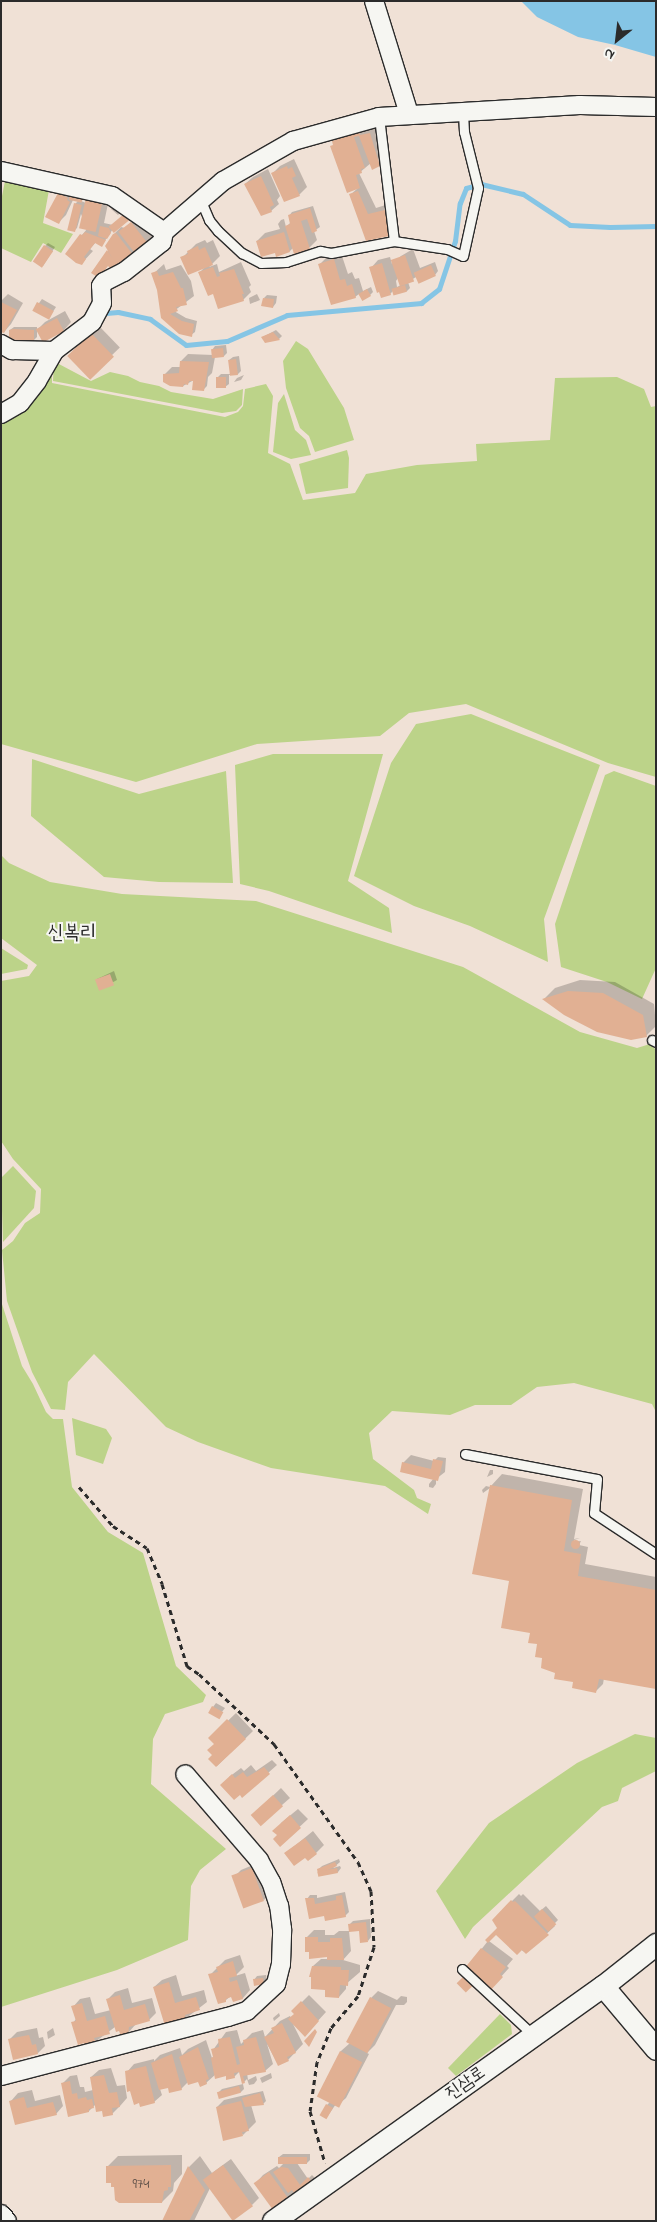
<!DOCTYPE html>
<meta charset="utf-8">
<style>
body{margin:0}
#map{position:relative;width:657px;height:2222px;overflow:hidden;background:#f0e1d6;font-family:"Indie Flower","Poor Story",sans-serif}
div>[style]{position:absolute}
.green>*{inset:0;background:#bcd389}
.water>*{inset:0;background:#85c5e5}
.shadow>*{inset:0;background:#0003;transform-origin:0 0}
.stream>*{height:5px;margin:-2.5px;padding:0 2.5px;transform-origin:2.5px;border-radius:2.5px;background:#85c5e5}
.building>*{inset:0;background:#e1b093;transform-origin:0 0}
.round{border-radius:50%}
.path>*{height:3px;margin-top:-1.5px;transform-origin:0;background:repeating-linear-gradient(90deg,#2b2b2b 0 5px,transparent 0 9px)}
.roads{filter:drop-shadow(1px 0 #2b2b2b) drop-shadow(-1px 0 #2b2b2b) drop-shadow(0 1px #2b2b2b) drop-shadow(0 -1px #2b2b2b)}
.service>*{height:9px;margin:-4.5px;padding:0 4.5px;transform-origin:4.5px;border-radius:4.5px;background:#f6f6f2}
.minor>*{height:18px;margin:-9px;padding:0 9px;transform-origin:9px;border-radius:9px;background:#f6f6f2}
.tertiary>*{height:21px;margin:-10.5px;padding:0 10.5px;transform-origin:10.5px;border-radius:10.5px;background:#f6f6f2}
span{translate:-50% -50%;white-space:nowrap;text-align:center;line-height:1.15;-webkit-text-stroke:4px #f6f6f2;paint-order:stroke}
.number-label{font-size:15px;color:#584c45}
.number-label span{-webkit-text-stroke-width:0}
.street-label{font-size:18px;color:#2b2b2b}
.quarter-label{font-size:20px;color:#2b2b2b}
.frame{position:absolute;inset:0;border:2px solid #2b2b2b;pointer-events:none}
.north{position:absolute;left:592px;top:15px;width:50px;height:50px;-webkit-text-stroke:4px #f6f6f2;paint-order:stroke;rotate:209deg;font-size:14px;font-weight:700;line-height:20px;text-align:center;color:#2b2b2b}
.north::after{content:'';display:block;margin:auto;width:18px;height:22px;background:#2b2b2b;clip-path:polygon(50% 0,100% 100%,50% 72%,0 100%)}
</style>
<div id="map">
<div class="green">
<i style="clip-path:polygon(5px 181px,49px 190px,43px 223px,73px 234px,61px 253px,43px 243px,31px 262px,1px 248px,1px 201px)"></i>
<i style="clip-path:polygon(296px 341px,308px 349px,344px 408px,354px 440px,315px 452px,309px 436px,300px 428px,286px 388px,283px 361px)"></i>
<i style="clip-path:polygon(54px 359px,57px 363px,91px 381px,110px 372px,128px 376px,140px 382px,159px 386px,171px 392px,213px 399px,243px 389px,242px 405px,236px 411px,222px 413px,53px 381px)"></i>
<i style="clip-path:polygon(52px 361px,52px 383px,225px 417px,238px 412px,243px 406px,245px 389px,266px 384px,273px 396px,268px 453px,290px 464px,303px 500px,355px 493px,366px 474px,417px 465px,477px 461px,476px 444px,550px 440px,555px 378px,617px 377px,644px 389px,651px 407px,656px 406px,656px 777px,608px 763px,466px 704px,409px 713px,380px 736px,257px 744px,136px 782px,1px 744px,1px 417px)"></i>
<i style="clip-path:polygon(284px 394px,295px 430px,306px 440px,311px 455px,291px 459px,273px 452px,278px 403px)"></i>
<i style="clip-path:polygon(347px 450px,349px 458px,348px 488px,306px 494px,299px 464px)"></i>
<i style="clip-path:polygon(471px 714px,600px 765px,544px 919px,548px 962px,470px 926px,414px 906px,354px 876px,391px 763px,416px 724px)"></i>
<i style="clip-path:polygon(273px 754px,383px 754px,348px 881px,389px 908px,392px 933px,269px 891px,240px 884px,235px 765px)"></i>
<i style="clip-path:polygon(32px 759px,139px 794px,226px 771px,233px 883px,159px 882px,104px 877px,31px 816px)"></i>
<i style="clip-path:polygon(614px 771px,656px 786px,656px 968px,642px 999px,607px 982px,561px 967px,555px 924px,605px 775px)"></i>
<i style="clip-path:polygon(1px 855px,9px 863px,50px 882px,122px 894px,256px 901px,463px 967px,580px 1032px,637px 1048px,650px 1044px,656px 1050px,656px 1412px,652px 1404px,574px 1383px,537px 1387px,511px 1405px,475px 1405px,450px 1415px,392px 1411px,369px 1433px,373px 1459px,414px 1490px,417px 1498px,431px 1504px,428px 1514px,385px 1486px,271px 1468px,198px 1442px,166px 1427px,94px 1354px,68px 1382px,65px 1410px,51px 1409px,32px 1372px,7px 1301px,2px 1250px,13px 1241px,25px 1223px,40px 1213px,41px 1189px,13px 1159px,1px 1141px,1px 981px,29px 976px,37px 965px,1px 938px)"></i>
<i style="clip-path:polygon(1px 948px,28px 965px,27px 969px,1px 974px)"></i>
<i style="clip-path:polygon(13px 1166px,36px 1191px,34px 1208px,3px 1242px,1px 1178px)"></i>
<i style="clip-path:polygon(1px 1301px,22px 1366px,33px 1384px,46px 1412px,53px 1419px,63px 1419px,72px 1487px,108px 1532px,143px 1553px,176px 1666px,206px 1695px,203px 1702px,165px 1714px,153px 1739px,151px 1784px,226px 1849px,200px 1870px,191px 1886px,188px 1940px,117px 1970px,1px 2007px)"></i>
<i style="clip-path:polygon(72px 1418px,106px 1429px,112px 1438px,103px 1464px,76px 1455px)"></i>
<i style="clip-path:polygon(635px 1734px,656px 1738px,656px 1771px,622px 1788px,618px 1801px,602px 1807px,473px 1927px,465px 1939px,436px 1891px,489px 1823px,577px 1763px)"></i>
<i style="clip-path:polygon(500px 2014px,511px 2025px,512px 2034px,456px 2076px,448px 2068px)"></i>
</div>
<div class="water">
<i style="clip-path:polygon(521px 1px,656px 1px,656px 57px,615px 45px,578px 37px,537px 17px)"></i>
</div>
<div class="shadow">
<i style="clip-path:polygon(377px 126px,386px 158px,379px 165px,371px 163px,359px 173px,376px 208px,392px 203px,396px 227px,388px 234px,367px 239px,350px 195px,358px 188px,333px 142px,341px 134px)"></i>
<i style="clip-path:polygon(294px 159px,307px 187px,299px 195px,273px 173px,280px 166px)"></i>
<i style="clip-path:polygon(268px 169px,280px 196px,277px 200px,279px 204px,271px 211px,245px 184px,253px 177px)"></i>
<i style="clip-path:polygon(67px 186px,85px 198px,81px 201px,86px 203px,110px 194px,104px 223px,113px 225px,128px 212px,131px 215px,113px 229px,102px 245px,96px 242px,90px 249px,93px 251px,82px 263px,67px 253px,87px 229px,81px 214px,77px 228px,74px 231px,75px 204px,78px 201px,73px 200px,66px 215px,58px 223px,47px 217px,59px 193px)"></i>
<i style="clip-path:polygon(118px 202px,124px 209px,118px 215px,111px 209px)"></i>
<i style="clip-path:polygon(313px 206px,320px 227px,314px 231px,317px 240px,310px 247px,295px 252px,294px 247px,290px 251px,275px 252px,257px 241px,265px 233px,280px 229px,278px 224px,281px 220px,284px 219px,286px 227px,291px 222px,289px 216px,292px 212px)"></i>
<i style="clip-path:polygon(139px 216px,155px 237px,122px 266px,108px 265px,92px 272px,109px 250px,114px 234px,121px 227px,125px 228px)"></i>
<i style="clip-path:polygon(205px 240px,207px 243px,213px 240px,220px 256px,209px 267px,217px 264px,219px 272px,241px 262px,251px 285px,249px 287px,251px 292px,243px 300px,214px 291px,200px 272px,205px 267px,182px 258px,196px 244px)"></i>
<i style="clip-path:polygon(48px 243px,55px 247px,43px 266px,45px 246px)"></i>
<i style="clip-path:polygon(evenodd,413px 249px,420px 268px,435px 262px,438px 271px,435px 275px,416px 277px,408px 282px,410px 288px,407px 291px,393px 291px,390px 294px,371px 268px,378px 260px,390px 257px,392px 264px,401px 256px,413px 249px,398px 278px,401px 285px,397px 287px,396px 281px,398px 278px)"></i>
<i style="clip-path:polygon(341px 253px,348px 274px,352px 272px,355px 279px,359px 278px,363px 291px,371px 287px,373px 292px,370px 295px,362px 299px,359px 294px,355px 297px,320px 264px,327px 257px)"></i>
<i style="clip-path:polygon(164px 264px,166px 270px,181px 265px,191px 281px,194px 296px,174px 311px,186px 318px,197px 321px,195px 332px,191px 335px,180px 333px,160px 295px,153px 274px)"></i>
<i style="clip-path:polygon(8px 294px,23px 303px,11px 324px,4px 332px,1px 331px,1px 301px)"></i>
<i style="clip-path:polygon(257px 294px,260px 300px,250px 304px,249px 298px)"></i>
<i style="clip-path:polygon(267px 295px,277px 296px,276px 303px,273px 307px,264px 298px)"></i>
<i style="clip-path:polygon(42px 299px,56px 307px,49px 318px,34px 310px)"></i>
<i style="clip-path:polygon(65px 311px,71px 322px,64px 330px,44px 340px,38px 329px,45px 322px)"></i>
<i style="left:99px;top:326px;width:30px;height:42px;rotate:46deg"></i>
<i style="clip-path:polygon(14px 327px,37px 327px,37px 337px,33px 341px,13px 340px,10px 338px,10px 330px)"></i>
<i style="clip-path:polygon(276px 330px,282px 336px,279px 339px,263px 337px)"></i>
<i style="clip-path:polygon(226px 345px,227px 353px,224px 356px,215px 357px,212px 373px,208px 377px,207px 386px,204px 389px,194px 380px,183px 386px,164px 375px,172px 367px,180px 367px,181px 361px,188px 354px,213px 355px,212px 350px,215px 346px)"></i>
<i style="clip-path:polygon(239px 356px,241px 371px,238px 374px,229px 375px,229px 384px,225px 387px,217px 378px,221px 374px,231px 374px,229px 360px,233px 357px)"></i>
<i style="clip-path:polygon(244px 375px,241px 380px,234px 382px,237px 378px)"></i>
<i style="clip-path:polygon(114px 971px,117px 980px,100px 989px,97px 979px)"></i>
<i style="clip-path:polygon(580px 980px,615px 982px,654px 1004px,656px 1026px,646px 1036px,544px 999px,555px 988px)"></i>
<i style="clip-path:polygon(411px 1455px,434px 1461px,438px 1457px,446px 1458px,445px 1472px,436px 1479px,436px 1484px,433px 1488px,429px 1487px,429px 1484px,434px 1478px,403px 1463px)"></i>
<i style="clip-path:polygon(490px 1470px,493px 1470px,493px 1474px,487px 1477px)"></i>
<i style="clip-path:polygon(502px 1474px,583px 1489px,574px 1539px,580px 1538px,574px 1540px,574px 1542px,581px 1541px,579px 1545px,588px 1547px,585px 1564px,656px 1577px,656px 1688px,604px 1678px,603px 1684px,596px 1691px,556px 1673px,544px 1659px,511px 1580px,490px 1488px,483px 1493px,482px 1490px,486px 1486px,490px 1487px)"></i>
<i style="clip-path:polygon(216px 1703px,225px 1708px,218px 1717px,213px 1707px)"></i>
<i style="clip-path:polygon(236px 1713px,253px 1731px,217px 1766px,214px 1755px,215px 1743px,210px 1738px)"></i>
<i style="clip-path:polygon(272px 1760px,277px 1765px,242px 1796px,229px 1777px,241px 1768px,244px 1771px,251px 1765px,256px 1771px)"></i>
<i style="clip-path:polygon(281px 1788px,290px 1798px,282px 1805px,260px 1808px)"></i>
<i style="clip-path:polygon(298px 1809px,308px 1819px,280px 1845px,278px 1835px,281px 1823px)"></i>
<i style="clip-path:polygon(313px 1831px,324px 1845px,316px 1853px,308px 1859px,305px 1856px,286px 1853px)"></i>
<i style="clip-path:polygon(339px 1859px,340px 1862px,333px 1868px,340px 1866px,341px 1868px,338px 1872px,319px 1876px,326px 1869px,318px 1870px,322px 1866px)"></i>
<i style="clip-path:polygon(260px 1862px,271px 1893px,264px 1900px,233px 1878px,241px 1870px)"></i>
<i style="clip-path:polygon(345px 1892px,349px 1912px,345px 1916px,326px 1915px,307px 1899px,310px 1895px,317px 1895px,317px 1898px)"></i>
<i style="clip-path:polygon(519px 1894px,521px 1896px,523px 1894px,540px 1911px,546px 1906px,558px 1920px,553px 1925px,555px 1926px,526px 1953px,496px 1934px,489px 1941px,513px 1959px,507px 1966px,509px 1968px,489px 1990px,466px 1969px,498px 1928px,493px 1920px)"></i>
<i style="clip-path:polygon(370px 1919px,371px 1937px,368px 1941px,360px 1930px,349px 1931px,351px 1951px,343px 1960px,360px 1965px,360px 1972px,346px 1984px,346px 1989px,339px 1997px,326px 1988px,313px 1966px,321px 1959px,328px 1959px,328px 1956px,306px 1938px,314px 1930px,325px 1930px,325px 1935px,334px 1935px,339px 1931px,350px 1931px,349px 1925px,353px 1921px)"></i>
<i style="clip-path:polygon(240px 1955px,244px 1967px,235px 1976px,245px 1973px,250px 1990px,243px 1998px,234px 2001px,232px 1995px,226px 2000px,210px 1975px,225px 1960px)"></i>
<i style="clip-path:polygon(176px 1975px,182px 1996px,204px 1990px,207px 2002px,185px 2019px,154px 1987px,162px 1980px)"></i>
<i style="clip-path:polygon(266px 1975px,267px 1980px,263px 1983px,254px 1980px,257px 1976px)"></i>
<i style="clip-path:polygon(128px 1988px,132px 2003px,152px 1998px,156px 2013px,149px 2020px,136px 2024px,128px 2033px,115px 2027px,95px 2042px,73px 2023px,76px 2019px,73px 2007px,80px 1999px,90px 1997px,95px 2014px,111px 2010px,108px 1999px,115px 1992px)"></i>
<i style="clip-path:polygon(378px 1991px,397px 2000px,401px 1996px,407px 1997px,407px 2002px,404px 2005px,396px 2005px,375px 2045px,367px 2053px,369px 2054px,346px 2098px,338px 2105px,336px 2104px,327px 2117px,327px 2105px,331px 2101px,319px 2095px,341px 2051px,350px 2043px,371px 1998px)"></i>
<i style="clip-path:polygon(309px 1995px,326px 2012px,305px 2035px,293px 2024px,303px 2044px,288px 2060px,278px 2064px,267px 2044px,273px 2064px,265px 2071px,247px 2073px,248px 2080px,256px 2076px,257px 2080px,254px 2084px,249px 2085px,247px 2079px,244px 2082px,240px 2071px,234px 2077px,216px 2074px,206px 2083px,199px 2080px,188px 2082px,181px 2089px,169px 2087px,160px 2089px,162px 2095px,154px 2102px,127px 2072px,134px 2064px,154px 2059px,154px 2061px,160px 2055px,180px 2048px,182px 2055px,188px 2049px,206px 2040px,212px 2058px,214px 2056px,213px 2050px,226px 2032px,237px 2030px,241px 2044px,252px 2033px,263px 2030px,265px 2037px,280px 2021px,290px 2016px,291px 2018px,295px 2014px,293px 2011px)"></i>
<i style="clip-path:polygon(279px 2013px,280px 2016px,274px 2021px,273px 2018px)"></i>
<i style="clip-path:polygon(37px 2028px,39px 2038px,43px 2037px,45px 2046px,38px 2053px,9px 2040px,17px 2032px)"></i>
<i style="clip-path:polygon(53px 2028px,55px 2035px,48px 2039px,47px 2032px)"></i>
<i style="clip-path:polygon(111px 2068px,117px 2086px,125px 2085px,127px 2098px,120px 2106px,112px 2114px,96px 2104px,89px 2111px,69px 2115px,62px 2084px,70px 2076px,77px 2075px,80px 2087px,84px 2087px,85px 2092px,93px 2090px,91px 2077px,99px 2070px)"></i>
<i style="clip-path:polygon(271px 2073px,272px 2078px,262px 2083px,260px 2078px)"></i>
<i style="clip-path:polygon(243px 2084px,244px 2089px,241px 2092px,218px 2093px,222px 2089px)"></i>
<i style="clip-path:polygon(32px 2090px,35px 2101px,60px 2095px,63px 2106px,56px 2114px,16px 2124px,11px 2101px,18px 2093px)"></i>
<i style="clip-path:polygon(263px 2091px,266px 2101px,263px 2104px,251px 2105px,256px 2122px,243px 2135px,217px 2107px,224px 2100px)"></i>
<i style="clip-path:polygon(283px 2154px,310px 2154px,310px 2160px,306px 2164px,297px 2163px,308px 2179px,312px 2175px,315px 2178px,288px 2199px,256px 2183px,263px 2175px,277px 2166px,279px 2168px,284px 2163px,279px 2157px)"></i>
<i style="clip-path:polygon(182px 2155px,182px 2174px,174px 2183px,173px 2191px,162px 2202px,116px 2186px,107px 2167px,118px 2156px)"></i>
<i style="clip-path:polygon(200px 2156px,212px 2173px,231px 2159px,259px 2198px,252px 2205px,210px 2188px,194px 2221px,164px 2221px,189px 2167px)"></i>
</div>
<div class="stream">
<i style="left:106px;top:313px;width:12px;rotate:-5deg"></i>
<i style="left:118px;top:312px;width:33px;rotate:12deg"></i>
<i style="left:150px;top:319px;width:44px;rotate:35.8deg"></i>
<i style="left:186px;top:345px;width:41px;rotate:-5.6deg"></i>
<i style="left:227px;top:341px;width:65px;rotate:-23.4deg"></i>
<i style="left:287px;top:315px;width:135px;rotate:-5.1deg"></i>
<i style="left:421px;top:303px;width:23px;rotate:-38deg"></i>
<i style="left:439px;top:289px;width:51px;rotate:-71.6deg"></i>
<i style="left:455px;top:241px;width:38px;rotate:-83deg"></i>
<i style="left:460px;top:203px;width:16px;rotate:-68deg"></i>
<i style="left:466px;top:188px;width:16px;rotate:-15deg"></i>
<i style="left:481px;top:184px;width:43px;rotate:13.4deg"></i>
<i style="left:523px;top:194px;width:56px;rotate:33.4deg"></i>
<i style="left:570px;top:225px;width:40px;rotate:2.9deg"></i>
<i style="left:610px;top:227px;width:46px;rotate:-1.2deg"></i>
</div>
<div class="building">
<i style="clip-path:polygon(359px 132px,360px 135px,370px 133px,380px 166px,372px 170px,359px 136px,354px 137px,365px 168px,361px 169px,362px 173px,356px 175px,360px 188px,347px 193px,330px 146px,333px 145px,332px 141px)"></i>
<i style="clip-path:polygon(287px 166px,288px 169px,292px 167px,296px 176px,292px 178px,300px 196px,284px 202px,271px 173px)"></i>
<i style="clip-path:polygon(261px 176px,274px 205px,270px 207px,272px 212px,261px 216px,244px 184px)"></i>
<i style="clip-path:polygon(358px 191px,368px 214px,385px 210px,389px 236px,366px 241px,349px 194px)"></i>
<i style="clip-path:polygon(58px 193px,68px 198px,67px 200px,70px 202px,59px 224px,45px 217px)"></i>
<i style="left:70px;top:195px;width:13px;height:5px;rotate:13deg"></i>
<i style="left:86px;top:198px;width:17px;height:31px;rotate:13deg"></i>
<i style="left:74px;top:203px;width:8px;height:28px;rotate:14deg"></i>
<i style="clip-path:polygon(310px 208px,317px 231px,312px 233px,307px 219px,301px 221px,310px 249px,294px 254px,285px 226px,290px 224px,288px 215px)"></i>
<i style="left:124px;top:214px;width:8px;height:20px;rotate:50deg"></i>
<i style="left:131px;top:222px;width:29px;height:16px;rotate:52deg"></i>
<i style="clip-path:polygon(100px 226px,109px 228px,111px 233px,107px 239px,98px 236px)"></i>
<i style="clip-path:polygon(85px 232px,106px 240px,102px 247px,95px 243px,84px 257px,86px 259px,82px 265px,76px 263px,65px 254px,80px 234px,82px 235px)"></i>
<i style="clip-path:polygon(284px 232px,290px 252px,276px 257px,275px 253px,261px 257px,256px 241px)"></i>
<i style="clip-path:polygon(116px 233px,134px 256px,113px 271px,108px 266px,99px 278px,91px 273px,107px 250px,113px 259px,105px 246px,113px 234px)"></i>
<i style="left:44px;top:245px;width:11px;height:20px;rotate:34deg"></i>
<i style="clip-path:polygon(198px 246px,199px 250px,205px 247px,213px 265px,188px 275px,180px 257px,188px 254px,187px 251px)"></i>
<i style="left:405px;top:255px;width:28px;height:15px;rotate:71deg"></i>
<i style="clip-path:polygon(334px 259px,340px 280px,345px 279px,347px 286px,352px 284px,356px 298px,331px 305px,318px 264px)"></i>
<i style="clip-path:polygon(382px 263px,391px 295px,381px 298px,379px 292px,377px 293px,369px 267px)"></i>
<i style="left:431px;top:265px;width:12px;height:19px;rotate:66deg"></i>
<i style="clip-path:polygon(213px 267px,217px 277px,220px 276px,219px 273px,234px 269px,244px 294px,242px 294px,244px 301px,218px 309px,213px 294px,208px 296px,198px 272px)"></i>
<i style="clip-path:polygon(157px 271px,159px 276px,173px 272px,181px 288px,183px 288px,187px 305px,176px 307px,178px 311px,170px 314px,182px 321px,194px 324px,192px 337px,179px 334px,161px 318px,157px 290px,151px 273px)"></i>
<i style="left:405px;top:285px;width:7px;height:14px;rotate:74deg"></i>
<i style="left:367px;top:289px;width:8px;height:10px;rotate:60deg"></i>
<i style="clip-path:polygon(263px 298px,274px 299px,273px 308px,261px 306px)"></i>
<i style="clip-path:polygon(1px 302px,17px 310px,4px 333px,1px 332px)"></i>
<i style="left:37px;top:302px;width:19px;height:10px;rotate:28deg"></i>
<i style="left:57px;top:318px;width:15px;height:24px;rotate:62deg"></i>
<i style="clip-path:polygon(13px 329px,34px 330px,34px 342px,9px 339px,9px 330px)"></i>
<i style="clip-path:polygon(273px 332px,280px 340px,265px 343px,261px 337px)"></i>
<i style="left:91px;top:333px;width:33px;height:33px;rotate:46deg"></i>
<i style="left:223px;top:348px;width:9px;height:12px;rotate:84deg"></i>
<i style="left:236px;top:359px;width:16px;height:8px;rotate:83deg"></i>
<i style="clip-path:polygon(180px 361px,209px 362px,204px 391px,192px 390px,193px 381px,189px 381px,188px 385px,184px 384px,183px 387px,170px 386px,163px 382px,163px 374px,179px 373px)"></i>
<i style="left:216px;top:377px;width:10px;height:11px"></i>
<i style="left:110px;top:974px;width:12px;height:16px;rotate:70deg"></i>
<i style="clip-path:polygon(568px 991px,603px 993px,643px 1015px,647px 1037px,631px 1040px,597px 1032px,564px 1015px,542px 999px)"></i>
<i style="clip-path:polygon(433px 1459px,443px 1461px,438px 1481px,400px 1472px,402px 1462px,431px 1469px)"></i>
<i style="clip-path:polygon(490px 1485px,572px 1500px,564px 1551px,581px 1554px,578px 1576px,656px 1590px,656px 1689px,599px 1679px,596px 1693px,572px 1688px,573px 1682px,554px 1679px,555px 1673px,541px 1668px,542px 1658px,535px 1657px,537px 1644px,528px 1643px,530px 1633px,501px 1628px,509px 1581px,472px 1574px)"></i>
<i class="round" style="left:570.5px;top:1539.5px;width:9px;height:9px"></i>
<i style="left:212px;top:1706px;width:13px;height:8px;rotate:29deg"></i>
<i style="clip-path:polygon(227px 1719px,246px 1739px,216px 1767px,208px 1759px,212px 1755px,207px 1750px,214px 1744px,208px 1738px)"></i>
<i style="clip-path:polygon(264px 1767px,270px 1774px,242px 1798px,240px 1795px,234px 1800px,220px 1785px,232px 1774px,235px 1778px,243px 1772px,247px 1777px)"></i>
<i style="left:273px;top:1795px;width:15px;height:30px;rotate:48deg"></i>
<i style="clip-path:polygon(290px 1815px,301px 1828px,280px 1847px,273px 1839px,277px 1835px,272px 1831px)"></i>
<i style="clip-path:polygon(305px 1838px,317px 1854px,308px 1861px,305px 1858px,294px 1866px,284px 1853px)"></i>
<i style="clip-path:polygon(335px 1862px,337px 1866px,318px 1874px,317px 1869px)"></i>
<i style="left:252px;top:1868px;width:35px;height:22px;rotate:70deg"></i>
<i style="left:337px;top:1868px;width:5px;height:20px;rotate:79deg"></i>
<i style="clip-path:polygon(342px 1895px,346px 1917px,325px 1921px,324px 1916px,309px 1919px,305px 1898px,314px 1898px,315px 1904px,336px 1900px,336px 1896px)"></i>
<i style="clip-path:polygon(511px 1900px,513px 1902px,515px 1901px,549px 1935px,526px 1954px,522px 1950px,517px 1955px,496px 1935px,488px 1943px,485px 1940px,497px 1928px,492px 1920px)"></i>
<i style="left:542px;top:1909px;width:21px;height:11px;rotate:47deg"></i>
<i style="clip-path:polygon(366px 1922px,368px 1942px,360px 1943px,359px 1931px,349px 1932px,348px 1924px)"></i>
<i style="clip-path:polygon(305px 1937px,318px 1937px,318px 1942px,330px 1942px,330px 1938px,342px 1938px,344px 1960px,327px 1960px,327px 1957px,309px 1959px,309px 1952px,305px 1952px)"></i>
<i style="clip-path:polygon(481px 1948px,506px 1967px,500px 1974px,503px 1977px,489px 1992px,464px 1969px)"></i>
<i style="clip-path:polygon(233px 1961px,237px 1976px,229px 1978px,230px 1982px,237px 1980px,243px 1999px,233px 2002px,231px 1997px,226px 1999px,226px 2002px,218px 2004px,208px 1974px,218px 1972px,216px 1967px)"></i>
<i style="clip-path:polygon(312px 1966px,341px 1967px,341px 1970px,349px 1970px,348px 1986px,340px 1985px,339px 1998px,325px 1997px,325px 1990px,311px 1989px,311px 1977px,309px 1977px)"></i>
<i style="left:463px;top:1977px;width:13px;height:9px;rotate:45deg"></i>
<i style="clip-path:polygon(263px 1978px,264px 1984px,254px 1986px,253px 1979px)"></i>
<i style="clip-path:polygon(169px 1982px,175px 2003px,196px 1997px,200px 2010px,185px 2015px,186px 2020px,165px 2026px,153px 1987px)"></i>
<i style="clip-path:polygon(120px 1995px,124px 2010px,145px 2004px,150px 2021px,129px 2027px,128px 2035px,121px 2036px,119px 2031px,116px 2032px,106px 1999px)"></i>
<i style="left:370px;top:1997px;width:24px;height:51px;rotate:28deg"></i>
<i style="clip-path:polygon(301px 2001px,319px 2021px,305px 2037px,288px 2019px,294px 2014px,291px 2011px)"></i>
<i style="clip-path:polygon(82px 2003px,87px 2021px,105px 2016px,110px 2034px,94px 2038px,96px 2043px,85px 2046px,84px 2043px,78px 2045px,71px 2022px,76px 2021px,71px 2006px)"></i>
<i style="clip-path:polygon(282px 2023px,296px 2053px,287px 2057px,289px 2061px,278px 2066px,264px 2037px,274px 2033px,271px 2028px)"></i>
<i style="clip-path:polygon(315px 2029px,317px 2032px,309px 2047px,304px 2041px)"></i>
<i style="clip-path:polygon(29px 2035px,32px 2045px,36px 2044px,38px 2054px,13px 2060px,8px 2039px)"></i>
<i style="clip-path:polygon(230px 2037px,237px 2065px,240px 2064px,236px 2047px,244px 2045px,243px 2040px,256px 2037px,266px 2072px,243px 2076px,245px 2083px,242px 2084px,239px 2072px,234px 2073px,235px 2078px,226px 2080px,226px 2076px,215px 2079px,211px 2058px,213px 2057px,211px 2049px,219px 2047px,218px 2039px)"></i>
<i style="clip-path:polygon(198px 2047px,209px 2079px,206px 2080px,207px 2084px,200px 2087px,198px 2082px,188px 2085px,179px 2057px)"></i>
<i style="left:340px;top:2051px;width:25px;height:51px;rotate:27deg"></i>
<i style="clip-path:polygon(172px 2054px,182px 2090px,169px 2093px,168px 2088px,159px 2090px,151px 2063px)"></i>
<i style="clip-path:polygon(146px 2066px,155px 2103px,140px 2107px,139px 2103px,134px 2105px,130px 2091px,127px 2092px,125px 2071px)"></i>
<i style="clip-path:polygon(104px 2075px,109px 2093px,117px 2092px,120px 2107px,112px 2108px,113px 2115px,103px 2117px,102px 2111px,96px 2112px,90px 2077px)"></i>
<i style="clip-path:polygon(70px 2081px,72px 2094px,77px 2093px,78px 2099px,86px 2097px,87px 2100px,92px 2099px,94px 2108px,89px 2109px,89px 2112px,68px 2117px,61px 2083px)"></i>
<i style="left:239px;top:2086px;width:7px;height:23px;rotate:74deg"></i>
<i style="clip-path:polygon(260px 2093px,264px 2105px,245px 2107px,242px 2098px)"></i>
<i style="clip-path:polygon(24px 2097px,27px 2108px,53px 2102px,57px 2115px,15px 2125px,9px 2101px)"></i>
<i style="clip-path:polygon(241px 2101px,249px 2131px,242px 2132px,243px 2136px,223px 2141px,216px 2107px)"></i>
<i style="left:326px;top:2104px;width:8px;height:13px;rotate:30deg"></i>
<i style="left:278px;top:2157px;width:29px;height:7px"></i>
<i style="clip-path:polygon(171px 2165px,171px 2187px,168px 2187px,168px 2190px,164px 2191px,162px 2203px,119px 2203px,115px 2200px,114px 2187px,111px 2187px,111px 2183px,106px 2183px,106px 2166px)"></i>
<i style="left:223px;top:2165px;width:51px;height:25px;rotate:54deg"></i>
<i style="clip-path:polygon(188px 2166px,205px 2190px,189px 2221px,162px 2221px)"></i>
<i style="clip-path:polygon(281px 2167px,288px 2168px,300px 2185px,308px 2177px,312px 2182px,295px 2194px,292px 2190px,288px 2193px,273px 2172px)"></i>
<i style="left:269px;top:2172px;width:34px;height:19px;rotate:54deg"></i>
</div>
<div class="path">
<i style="left:79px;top:1487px;width:52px;rotate:48.9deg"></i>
<i style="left:113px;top:1526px;width:40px;rotate:32.9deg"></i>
<i style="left:147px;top:1548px;width:39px;rotate:67deg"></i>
<i style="left:162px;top:1584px;width:86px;rotate:73deg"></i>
<i style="left:187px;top:1666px;width:14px;rotate:34deg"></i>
<i style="left:199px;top:1674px;width:103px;rotate:43deg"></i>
<i style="left:274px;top:1744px;width:145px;rotate:54.6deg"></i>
<i style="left:358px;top:1862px;width:32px;rotate:66deg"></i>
<i style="left:371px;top:1891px;width:56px;rotate:86.9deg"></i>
<i style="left:374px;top:1947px;width:52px;rotate:108.1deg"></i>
<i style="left:358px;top:1996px;width:42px;rotate:130.2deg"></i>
<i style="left:331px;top:2028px;width:37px;rotate:112deg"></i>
<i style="left:317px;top:2062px;width:49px;rotate:98.1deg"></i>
<i style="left:310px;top:2111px;width:54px;rotate:73.9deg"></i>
</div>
<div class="roads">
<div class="service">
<i style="left:379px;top:117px;width:125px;rotate:83.1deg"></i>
<i style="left:201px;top:201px;width:21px;rotate:67deg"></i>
<i style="left:209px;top:220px;width:14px;rotate:51deg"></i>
<i style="left:218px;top:231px;width:33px;rotate:43deg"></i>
<i style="left:242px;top:253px;width:21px;rotate:28deg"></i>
<i style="left:261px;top:263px;width:25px;rotate:-2deg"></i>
<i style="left:286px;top:262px;width:36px;rotate:-18deg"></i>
<i style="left:320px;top:251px;width:11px;rotate:10deg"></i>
<i style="left:331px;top:253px;width:64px;rotate:-10.8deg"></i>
<i style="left:394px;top:241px;width:54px;rotate:8.6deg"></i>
<i style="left:447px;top:249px;width:17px;rotate:24deg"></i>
<i style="left:463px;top:256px;width:70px;rotate:-77.6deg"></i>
<i style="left:478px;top:188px;width:58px;rotate:-104deg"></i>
<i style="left:464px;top:132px;width:21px;rotate:-93deg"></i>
<i style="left:652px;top:1040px;width:4px;rotate:27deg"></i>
<i style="left:465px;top:1454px;width:134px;rotate:10.7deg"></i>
<i style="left:597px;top:1479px;width:34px;rotate:95deg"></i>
<i style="left:594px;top:1513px;width:74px;rotate:33.5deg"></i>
<i style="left:462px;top:1969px;width:97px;rotate:42.9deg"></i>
</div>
<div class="minor">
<i style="left:374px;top:1px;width:118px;rotate:72.8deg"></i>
<i style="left:1px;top:171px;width:114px;rotate:12.7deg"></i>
<i style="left:112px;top:196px;width:63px;rotate:34.7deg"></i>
<i style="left:164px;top:232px;width:78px;rotate:-40.8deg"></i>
<i style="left:223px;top:181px;width:81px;rotate:-29.7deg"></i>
<i style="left:293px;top:141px;width:89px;rotate:-15.6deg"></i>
<i style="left:379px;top:117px;width:201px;rotate:-3.4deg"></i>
<i style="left:580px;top:105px;width:76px;rotate:1.5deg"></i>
<i style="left:1px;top:344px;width:13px;rotate:29deg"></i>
<i style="left:12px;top:350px;width:42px;rotate:1.4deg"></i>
<i style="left:54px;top:351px;width:48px;rotate:-37.3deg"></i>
<i style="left:92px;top:322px;width:21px;rotate:-62deg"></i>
<i style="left:102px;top:303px;width:17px;rotate:-93deg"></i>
<i style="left:101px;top:286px;width:5px;rotate:-53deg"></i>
<i style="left:104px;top:282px;width:22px;rotate:-27deg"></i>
<i style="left:124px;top:272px;width:48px;rotate:-38.3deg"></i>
<i style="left:162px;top:242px;width:10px;rotate:-79deg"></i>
<i style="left:1px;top:414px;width:22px;rotate:-30deg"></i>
<i style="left:20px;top:403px;width:28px;rotate:-52deg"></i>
<i style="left:37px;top:381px;width:34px;rotate:-60deg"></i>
<i style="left:1px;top:2076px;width:235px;rotate:-14.6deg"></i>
<i style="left:228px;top:2017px;width:20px;rotate:-18deg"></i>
<i style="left:247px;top:2011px;width:40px;rotate:-43deg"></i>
<i style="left:276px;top:1984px;width:21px;rotate:-76deg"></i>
<i style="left:281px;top:1964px;width:35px;rotate:-88deg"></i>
<i style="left:282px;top:1929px;width:23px;rotate:-97deg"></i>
<i style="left:279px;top:1906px;width:25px;rotate:-108deg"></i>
<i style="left:271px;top:1882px;width:25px;rotate:-119deg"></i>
<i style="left:259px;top:1860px;width:113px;rotate:-130.7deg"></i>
<i style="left:1px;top:2214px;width:9px;rotate:49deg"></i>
</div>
<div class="tertiary">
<i style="left:603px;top:1986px;width:82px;rotate:49.9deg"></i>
<i style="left:273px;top:2221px;width:405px;rotate:-35.5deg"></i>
<i style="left:603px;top:1986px;width:68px;rotate:-38.4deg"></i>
</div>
</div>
<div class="number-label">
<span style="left:141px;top:2185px">974</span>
</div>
<div class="street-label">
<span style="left:466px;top:2084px;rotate:-35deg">진삼로</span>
</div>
<div class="quarter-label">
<span style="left:72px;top:933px">신복리</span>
</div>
<div class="frame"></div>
<div class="north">N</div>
</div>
